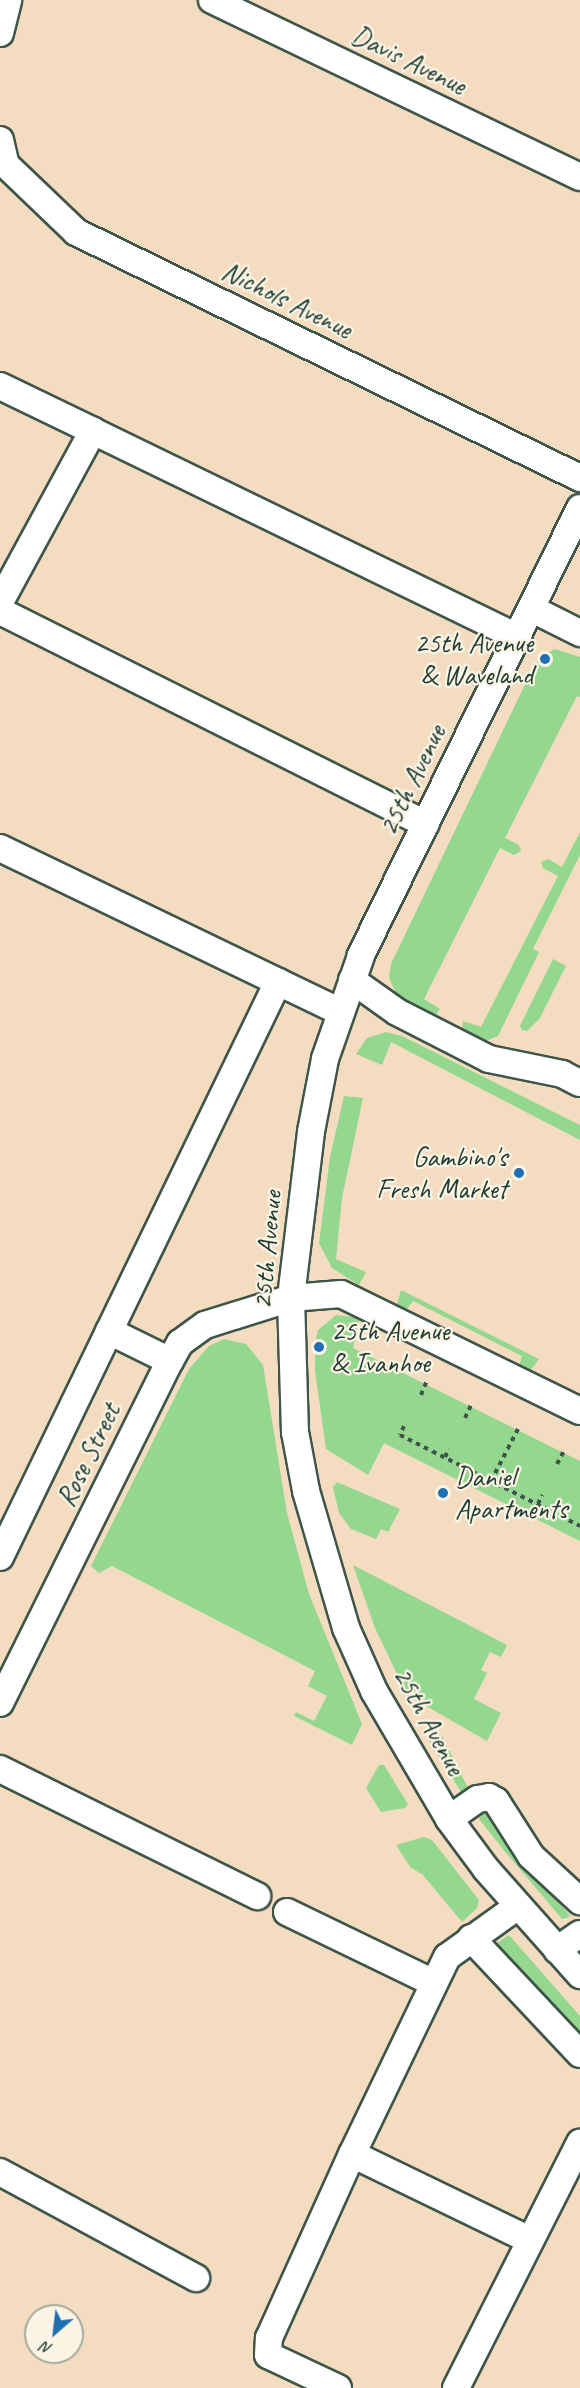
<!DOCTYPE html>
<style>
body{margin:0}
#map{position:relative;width:580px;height:2388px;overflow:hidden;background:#f4dcc0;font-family:Caveat,sans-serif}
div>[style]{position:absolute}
.green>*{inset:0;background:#94d78f}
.path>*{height:4px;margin-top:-2px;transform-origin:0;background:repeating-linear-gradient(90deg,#3f5549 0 4.5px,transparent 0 9px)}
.roads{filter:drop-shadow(2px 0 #3f5549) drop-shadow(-2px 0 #3f5549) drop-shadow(0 2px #3f5549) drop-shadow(0 -2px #3f5549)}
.minor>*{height:26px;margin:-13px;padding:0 13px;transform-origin:13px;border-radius:13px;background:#fff}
.dots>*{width:16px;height:16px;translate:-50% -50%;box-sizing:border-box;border:3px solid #fcf5e5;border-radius:50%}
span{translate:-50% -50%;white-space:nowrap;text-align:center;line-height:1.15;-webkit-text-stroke:4.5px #fcf5e5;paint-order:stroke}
.street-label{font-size:28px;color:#1f3d34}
.poi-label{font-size:28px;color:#1f3d34}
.right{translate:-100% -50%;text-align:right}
.left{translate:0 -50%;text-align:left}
.north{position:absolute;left:24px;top:2304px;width:60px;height:60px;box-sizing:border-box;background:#fcf5e5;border:2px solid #a4ab9e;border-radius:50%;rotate:208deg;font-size:16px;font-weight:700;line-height:24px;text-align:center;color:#1f3d34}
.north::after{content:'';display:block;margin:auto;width:21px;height:27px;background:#1f6fb2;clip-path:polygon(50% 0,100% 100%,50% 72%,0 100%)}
</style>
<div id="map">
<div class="green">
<i style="clip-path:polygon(555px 649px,580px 657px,580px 697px,577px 696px,505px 838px,519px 845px,521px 851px,514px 855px,500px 848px,424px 999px,440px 1009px,434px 1017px,398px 997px,389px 978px,391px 964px,531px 672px,541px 656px)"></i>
<i style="clip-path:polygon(580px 832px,580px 855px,533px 949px,539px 952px,498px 1036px,483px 1042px,462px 1031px,463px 1021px,481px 1027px,558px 876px,543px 868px,541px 862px,548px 859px,562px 867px)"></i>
<i style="clip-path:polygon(553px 959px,566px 966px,540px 1018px,527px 1031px,522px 1030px,520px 1026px)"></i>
<i style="clip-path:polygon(386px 1032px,402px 1036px,580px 1125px,580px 1140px,391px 1042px,382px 1065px,356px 1054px,367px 1038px)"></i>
<i style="clip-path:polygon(344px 1096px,363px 1098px,342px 1198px,336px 1259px,366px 1272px,359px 1285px,332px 1268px,319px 1243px,330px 1157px)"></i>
<i style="clip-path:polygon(401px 1290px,539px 1359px,530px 1371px,519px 1366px,522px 1356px,413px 1301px,407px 1309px,397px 1304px)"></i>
<i style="clip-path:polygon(336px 1315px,360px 1318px,353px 1348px,580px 1461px,580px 1541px,384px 1443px,368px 1475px,326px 1449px,315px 1371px,315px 1342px,318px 1330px)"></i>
<i style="clip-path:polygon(224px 1339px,246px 1344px,263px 1365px,287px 1513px,309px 1594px,362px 1724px,352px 1745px,294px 1716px,296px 1712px,314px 1721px,327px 1696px,308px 1686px,315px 1671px,112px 1566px,99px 1573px,91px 1566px,189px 1369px,209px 1346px)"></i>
<i style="clip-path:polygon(337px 1482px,400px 1509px,388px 1532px,381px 1529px,376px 1539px,351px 1529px,339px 1513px,333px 1487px)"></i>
<i style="clip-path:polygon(353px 1565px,507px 1645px,501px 1657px,490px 1652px,481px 1670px,487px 1673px,474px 1699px,501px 1713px,487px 1741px,407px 1695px,375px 1628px)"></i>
<i style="clip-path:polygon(435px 1734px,442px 1736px,469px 1790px,465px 1792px,461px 1792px,429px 1740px)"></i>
<i style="clip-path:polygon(379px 1765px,384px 1765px,408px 1804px,405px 1808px,381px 1812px,366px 1788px)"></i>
<i style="clip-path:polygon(484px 1811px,570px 1916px,567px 1918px,562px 1919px,502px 1848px,479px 1819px)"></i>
<i style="clip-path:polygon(424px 1837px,432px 1840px,479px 1900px,477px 1908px,462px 1922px,422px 1874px,411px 1868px,396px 1845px)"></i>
<i style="clip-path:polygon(509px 1935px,580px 2016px,580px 2046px,489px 1948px)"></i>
</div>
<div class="path">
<i style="left:421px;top:1395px;width:16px;rotate:-68deg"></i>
<i style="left:465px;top:1418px;width:17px;rotate:-65deg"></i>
<i style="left:404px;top:1426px;width:10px;rotate:114deg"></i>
<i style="left:400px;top:1435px;width:202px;rotate:26.8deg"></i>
<i style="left:445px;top:1457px;width:9px;rotate:-63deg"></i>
<i style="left:557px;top:1464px;width:17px;rotate:-62deg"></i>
<i style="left:491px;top:1481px;width:61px;rotate:-62.6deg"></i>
<i style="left:538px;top:1504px;width:10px;rotate:-66deg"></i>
</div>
<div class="roads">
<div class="minor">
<i style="left:212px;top:0;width:408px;rotate:25.7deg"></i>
<i style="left:0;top:33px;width:34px;rotate:-76deg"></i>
<i style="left:0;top:140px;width:26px;rotate:77deg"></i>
<i style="left:6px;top:165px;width:97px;rotate:43.7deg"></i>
<i style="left:76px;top:232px;width:561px;rotate:26.02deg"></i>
<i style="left:0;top:386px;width:103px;rotate:25.8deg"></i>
<i style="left:580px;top:508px;width:499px;rotate:116.1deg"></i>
<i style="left:361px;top:956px;width:109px;rotate:109.3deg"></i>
<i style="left:325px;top:1059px;width:74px;rotate:100.9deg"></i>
<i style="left:311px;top:1132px;width:167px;rotate:96.9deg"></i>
<i style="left:291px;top:1298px;width:134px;rotate:88.3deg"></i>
<i style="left:295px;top:1432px;width:60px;rotate:79.4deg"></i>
<i style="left:306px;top:1491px;width:143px;rotate:73.7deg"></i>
<i style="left:346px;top:1628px;width:69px;rotate:66deg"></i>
<i style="left:374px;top:1691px;width:148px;rotate:59.6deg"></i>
<i style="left:449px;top:1819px;width:62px;rotate:53.5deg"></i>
<i style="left:486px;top:1869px;width:142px;rotate:48.4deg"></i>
<i style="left:0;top:602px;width:195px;rotate:-61.5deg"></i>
<i style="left:93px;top:431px;width:472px;rotate:25.9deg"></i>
<i style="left:532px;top:609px;width:54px;rotate:26.6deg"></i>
<i style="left:0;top:611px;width:476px;rotate:26.6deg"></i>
<i style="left:0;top:848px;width:378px;rotate:25.7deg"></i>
<i style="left:352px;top:980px;width:55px;rotate:35.4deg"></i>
<i style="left:397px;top:1012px;width:103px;rotate:27.1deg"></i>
<i style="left:489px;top:1059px;width:75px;rotate:11.6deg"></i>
<i style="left:562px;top:1074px;width:20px;rotate:27deg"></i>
<i style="left:109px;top:1331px;width:68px;rotate:26.2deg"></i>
<i style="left:0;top:1557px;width:639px;rotate:-64.2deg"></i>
<i style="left:0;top:1703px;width:382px;rotate:-63.6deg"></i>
<i style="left:170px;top:1361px;width:21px;rotate:-61deg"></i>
<i style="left:180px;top:1343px;width:31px;rotate:-36deg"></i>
<i style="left:205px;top:1325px;width:90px;rotate:-17.4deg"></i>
<i style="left:291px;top:1298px;width:50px;rotate:-4.6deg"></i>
<i style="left:341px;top:1294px;width:266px;rotate:26.1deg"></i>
<i style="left:0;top:1769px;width:287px;rotate:26.3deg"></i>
<i style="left:449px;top:1819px;width:35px;rotate:-35deg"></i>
<i style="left:478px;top:1799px;width:11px;rotate:-10deg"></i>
<i style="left:489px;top:1797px;width:8px;rotate:30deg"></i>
<i style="left:496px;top:1801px;width:65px;rotate:57.5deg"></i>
<i style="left:531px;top:1856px;width:67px;rotate:42.6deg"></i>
<i style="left:518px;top:1906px;width:87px;rotate:144.3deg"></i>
<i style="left:447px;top:1957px;width:219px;rotate:115.7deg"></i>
<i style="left:352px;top:2154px;width:198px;rotate:25.8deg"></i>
<i style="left:287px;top:1912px;width:163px;rotate:25.8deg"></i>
<i style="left:471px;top:1938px;width:159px;rotate:46.8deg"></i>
<i style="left:557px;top:1950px;width:28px;rotate:-35deg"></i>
<i style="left:0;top:2172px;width:223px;rotate:28.4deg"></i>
<i style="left:338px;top:2388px;width:77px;rotate:-154.8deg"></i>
<i style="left:268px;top:2355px;width:17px;rotate:-87deg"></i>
<i style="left:269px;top:2338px;width:202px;rotate:-65.7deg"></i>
<i style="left:456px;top:2388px;width:275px;rotate:-63.2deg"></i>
</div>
</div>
<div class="dots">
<i style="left:545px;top:659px;background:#1f6fb2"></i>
<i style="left:519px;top:1173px;background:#1f6fb2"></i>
<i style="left:319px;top:1347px;background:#1f6fb2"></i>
<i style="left:443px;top:1493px;background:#1f6fb2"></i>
</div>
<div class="street-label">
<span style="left:409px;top:60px;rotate:26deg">Davis Avenue</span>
<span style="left:287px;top:300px;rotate:26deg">Nichols Avenue</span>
<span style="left:412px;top:780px;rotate:-64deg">25th Avenue</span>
<span style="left:267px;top:1250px;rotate:-85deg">25th Avenue</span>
<span style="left:88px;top:1455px;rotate:-64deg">Rose Street</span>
<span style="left:429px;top:1721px;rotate:61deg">25th Avenue</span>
</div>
<div class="poi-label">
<span class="right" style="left:533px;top:659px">25th Avenue<br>&amp; Waveland</span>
<span class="right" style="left:507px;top:1173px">Gambino's<br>Fresh Market</span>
<span class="left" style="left:331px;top:1347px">25th Avenue<br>&amp; Ivanhoe</span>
<span class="left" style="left:455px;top:1493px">Daniel<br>Apartments</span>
</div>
<div class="north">N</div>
</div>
